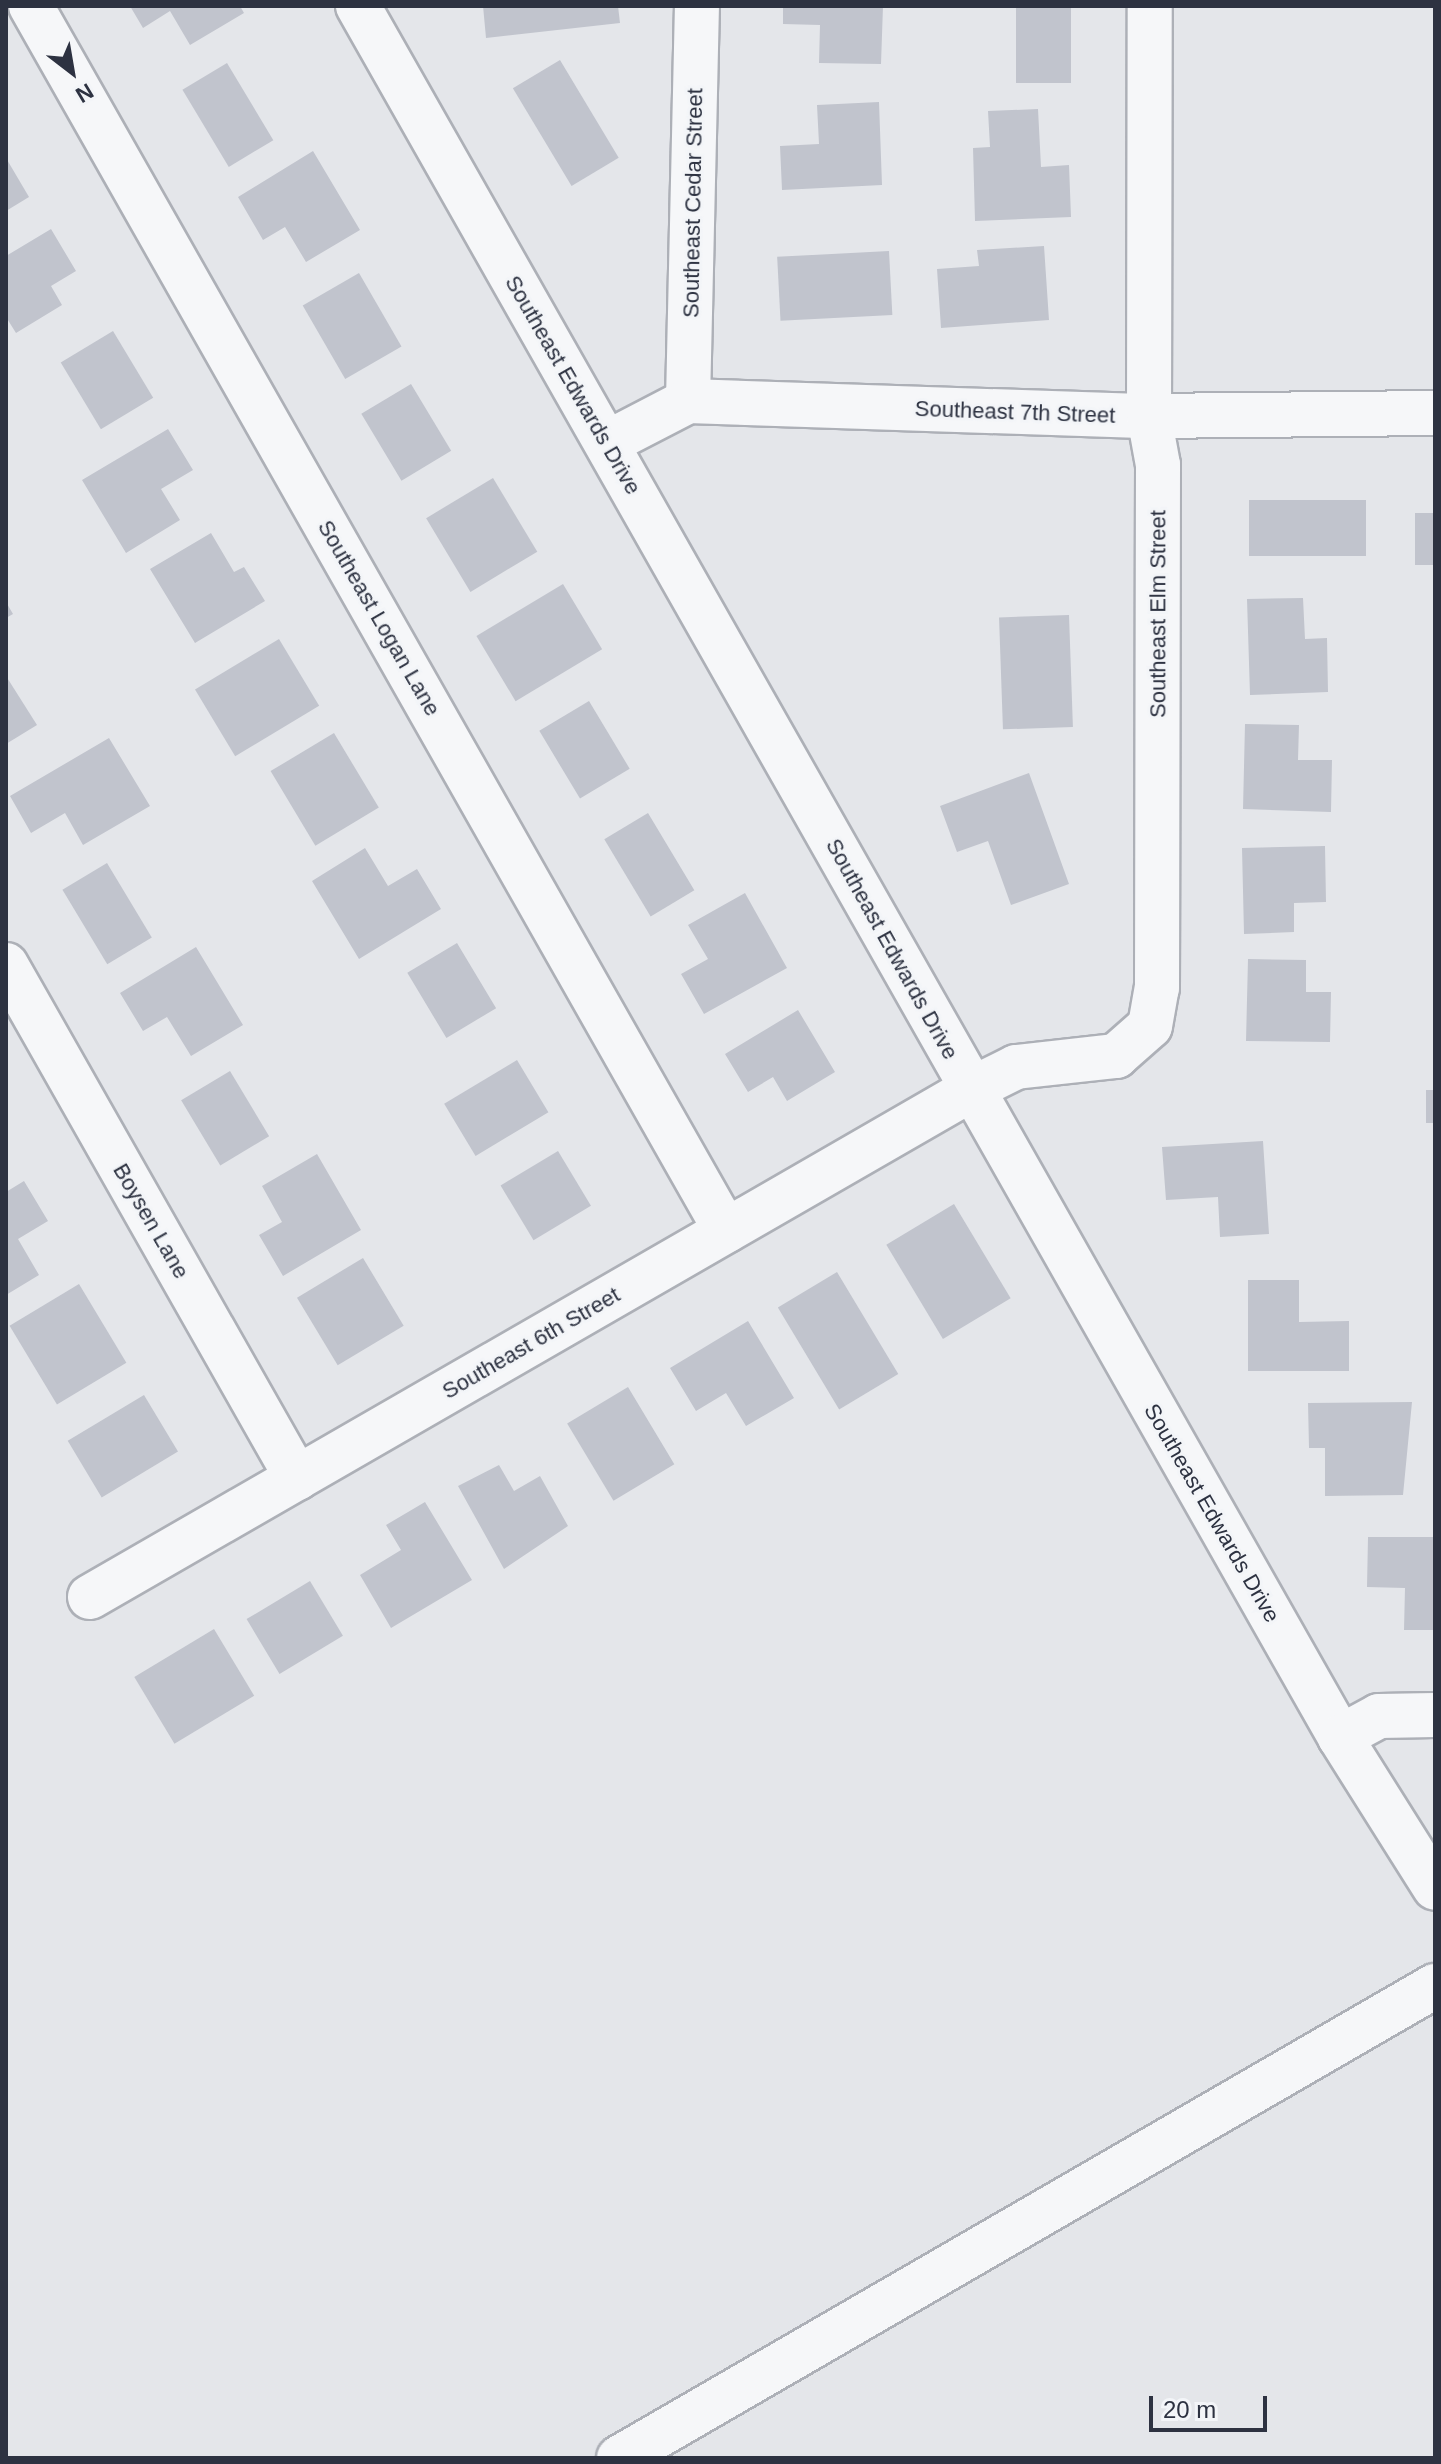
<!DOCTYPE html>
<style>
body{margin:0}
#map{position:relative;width:1441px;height:2464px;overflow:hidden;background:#e4e6ea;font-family:Arial,sans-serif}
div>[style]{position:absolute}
.building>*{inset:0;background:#c1c4cd;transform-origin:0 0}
.roads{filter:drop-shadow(2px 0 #adb0b7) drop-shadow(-2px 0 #adb0b7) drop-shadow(0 2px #adb0b7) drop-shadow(0 -2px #adb0b7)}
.minor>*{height:44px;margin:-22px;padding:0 22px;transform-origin:22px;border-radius:22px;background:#f6f7f9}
span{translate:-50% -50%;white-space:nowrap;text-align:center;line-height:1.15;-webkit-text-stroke:6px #f3f5f8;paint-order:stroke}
.street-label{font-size:22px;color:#2d3241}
.frame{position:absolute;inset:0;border:8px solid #2d3241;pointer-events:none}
.north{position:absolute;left:32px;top:32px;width:80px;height:80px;-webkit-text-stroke:6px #f3f5f8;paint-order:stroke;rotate:149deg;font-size:22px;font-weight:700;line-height:32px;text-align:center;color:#2d3241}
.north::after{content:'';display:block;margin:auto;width:28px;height:36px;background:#2d3241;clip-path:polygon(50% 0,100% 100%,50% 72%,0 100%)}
.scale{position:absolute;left:1149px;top:2396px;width:118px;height:36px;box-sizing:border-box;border:4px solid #2d3241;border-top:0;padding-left:10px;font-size:24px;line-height:28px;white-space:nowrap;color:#2d3241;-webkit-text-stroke:6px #f3f5f8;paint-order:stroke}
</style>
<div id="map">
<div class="building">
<i style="clip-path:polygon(130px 6px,240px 6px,244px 13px,190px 45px,170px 11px,143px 28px)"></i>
<i style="clip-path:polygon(483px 6px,618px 6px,620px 23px,486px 38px)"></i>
<i style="clip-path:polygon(783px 6px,883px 6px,881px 64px,819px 63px,820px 25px,783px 24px)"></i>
<i style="left:1016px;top:6px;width:55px;height:77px"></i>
<i style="left:560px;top:60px;width:114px;height:55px;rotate:59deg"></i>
<i style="left:227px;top:63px;width:90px;height:52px;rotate:59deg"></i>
<i style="clip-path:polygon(879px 102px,882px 185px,782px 190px,780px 146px,819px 144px,817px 105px)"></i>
<i style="clip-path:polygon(1038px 109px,1041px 167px,1069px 165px,1071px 217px,975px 221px,973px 148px,990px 147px,988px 111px)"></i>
<i style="clip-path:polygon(313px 151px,360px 230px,306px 262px,285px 227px,263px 240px,238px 197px)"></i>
<i style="clip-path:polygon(6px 158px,29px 197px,6px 211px)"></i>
<i style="clip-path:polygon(51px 229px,76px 271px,51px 286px,62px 305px,16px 333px,6px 317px,6px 256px)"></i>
<i style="clip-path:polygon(1044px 246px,1049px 320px,941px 328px,937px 269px,979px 266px,977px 250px)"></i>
<i style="left:889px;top:251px;width:64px;height:112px;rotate:87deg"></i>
<i style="left:359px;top:273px;width:85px;height:65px;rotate:60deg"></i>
<i style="left:113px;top:331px;width:78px;height:61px;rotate:59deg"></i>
<i style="left:411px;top:384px;width:78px;height:58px;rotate:59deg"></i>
<i style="clip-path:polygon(168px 429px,193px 470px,161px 489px,180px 520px,126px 553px,82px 480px)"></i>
<i style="left:493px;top:478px;width:86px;height:78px;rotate:59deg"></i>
<i style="left:1249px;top:500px;width:117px;height:56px"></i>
<i style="left:1435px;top:513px;width:52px;height:20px;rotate:90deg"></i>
<i style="clip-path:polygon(211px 533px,234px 572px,244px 567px,265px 601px,195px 643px,150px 569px)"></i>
<i style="left:563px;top:584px;width:76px;height:101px;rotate:59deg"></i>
<i style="clip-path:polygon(1303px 598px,1305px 639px,1327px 638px,1328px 692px,1250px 695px,1247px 599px)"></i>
<i style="clip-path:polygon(6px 602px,13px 614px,6px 618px)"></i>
<i style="left:1069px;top:615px;width:112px;height:70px;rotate:88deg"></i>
<i style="left:279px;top:639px;width:78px;height:98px;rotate:59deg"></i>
<i style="clip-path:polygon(6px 676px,37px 725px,6px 744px)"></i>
<i style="left:589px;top:701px;width:79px;height:58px;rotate:59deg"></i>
<i style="clip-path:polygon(1245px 724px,1299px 725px,1298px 760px,1332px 760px,1331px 812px,1243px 809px)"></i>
<i style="left:334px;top:733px;width:87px;height:74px;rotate:59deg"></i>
<i style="clip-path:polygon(109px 738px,150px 806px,83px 845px,65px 813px,31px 833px,10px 796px)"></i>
<i style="clip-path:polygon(1029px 773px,1069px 884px,1011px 905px,988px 841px,957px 852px,940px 806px)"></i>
<i style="left:648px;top:813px;width:90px;height:51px;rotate:59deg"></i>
<i style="clip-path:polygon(1325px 846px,1326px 902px,1294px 903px,1294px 932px,1244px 934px,1242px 848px)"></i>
<i style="clip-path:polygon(365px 848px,388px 886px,417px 869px,441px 909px,359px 959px,312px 881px)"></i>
<i style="left:107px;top:863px;width:87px;height:52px;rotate:59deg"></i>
<i style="clip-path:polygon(745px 893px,787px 968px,704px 1014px,681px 974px,708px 959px,688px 925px)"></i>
<i style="left:457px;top:943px;width:76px;height:58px;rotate:59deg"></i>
<i style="clip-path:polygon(196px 947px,243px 1025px,191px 1056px,167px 1017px,143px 1031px,120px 993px)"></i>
<i style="clip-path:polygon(1248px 959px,1306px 960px,1306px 992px,1331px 992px,1330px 1042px,1246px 1041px)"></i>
<i style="clip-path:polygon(798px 1010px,835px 1072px,787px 1101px,773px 1077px,748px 1092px,725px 1054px)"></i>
<i style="left:517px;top:1060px;width:61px;height:85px;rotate:59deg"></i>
<i style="left:230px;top:1071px;width:76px;height:57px;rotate:59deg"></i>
<i style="left:1426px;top:1090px;width:9px;height:33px"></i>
<i style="clip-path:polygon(1263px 1141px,1269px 1234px,1220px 1237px,1218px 1197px,1166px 1200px,1162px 1147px)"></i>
<i style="left:558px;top:1151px;width:64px;height:67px;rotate:59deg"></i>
<i style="clip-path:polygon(317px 1154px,361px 1230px,283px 1276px,259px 1235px,282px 1222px,262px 1186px)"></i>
<i style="clip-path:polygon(24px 1181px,48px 1221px,18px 1239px,39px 1275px,6px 1295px,6px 1192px)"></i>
<i style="left:954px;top:1204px;width:110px;height:79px;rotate:59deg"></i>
<i style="left:363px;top:1258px;width:79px;height:77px;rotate:59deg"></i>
<i style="left:837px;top:1272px;width:119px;height:69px;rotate:59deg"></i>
<i style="clip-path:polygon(1248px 1280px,1299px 1280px,1299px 1322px,1349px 1321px,1349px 1371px,1248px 1371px)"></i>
<i style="left:79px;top:1284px;width:92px;height:81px;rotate:59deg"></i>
<i style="clip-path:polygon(748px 1321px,794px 1398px,746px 1426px,726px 1393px,696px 1411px,670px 1368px)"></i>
<i style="left:628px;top:1387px;width:90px;height:71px;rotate:59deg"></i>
<i style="left:144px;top:1395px;width:66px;height:89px;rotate:59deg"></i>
<i style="clip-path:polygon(1412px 1402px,1403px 1495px,1325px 1496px,1325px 1448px,1309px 1448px,1308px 1403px)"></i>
<i style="clip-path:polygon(499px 1465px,514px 1491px,540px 1476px,568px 1526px,504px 1569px,458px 1486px)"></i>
<i style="clip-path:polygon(425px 1502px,472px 1580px,391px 1628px,360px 1575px,401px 1550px,386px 1525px)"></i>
<i style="clip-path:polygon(1368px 1537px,1435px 1537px,1435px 1630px,1404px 1630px,1405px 1588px,1367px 1587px)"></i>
<i style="left:310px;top:1581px;width:64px;height:74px;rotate:59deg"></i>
<i style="left:214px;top:1629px;width:78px;height:93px;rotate:59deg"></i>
</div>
<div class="roads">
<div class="minor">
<i style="left:31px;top:6px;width:1408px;rotate:60.43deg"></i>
<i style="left:358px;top:6px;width:1990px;rotate:60.43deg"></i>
<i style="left:1340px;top:1737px;width:178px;rotate:57.8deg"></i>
<i style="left:688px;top:401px;width:395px;rotate:-88.7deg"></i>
<i style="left:607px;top:443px;width:91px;rotate:-27.4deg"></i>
<i style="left:688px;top:401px;width:461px;rotate:1.9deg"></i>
<i style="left:1149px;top:416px;width:286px;rotate:-0.6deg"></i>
<i style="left:6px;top:965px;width:590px;rotate:60.44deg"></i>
<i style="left:90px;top:1597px;width:1018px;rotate:-29.94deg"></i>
<i style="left:972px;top:1089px;width:49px;rotate:-26.6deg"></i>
<i style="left:1016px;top:1067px;width:101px;rotate:-6.3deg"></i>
<i style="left:1116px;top:1056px;width:45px;rotate:-41.4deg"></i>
<i style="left:1150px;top:1026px;width:39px;rotate:-80deg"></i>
<i style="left:1157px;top:988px;width:523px;rotate:-89.89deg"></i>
<i style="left:1158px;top:465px;width:50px;rotate:-100.4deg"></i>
<i style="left:1149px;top:416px;width:410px;rotate:-89.9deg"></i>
<i style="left:1340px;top:1737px;width:44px;rotate:-28.3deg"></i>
<i style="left:1379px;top:1716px;width:56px;rotate:-1deg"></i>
<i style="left:619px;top:2458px;width:943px;rotate:-30.05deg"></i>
</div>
</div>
<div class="street-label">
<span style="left:693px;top:203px;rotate:-89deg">Southeast Cedar Street</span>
<span style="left:573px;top:385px;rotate:60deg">Southeast Edwards Drive</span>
<span style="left:1015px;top:412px;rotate:2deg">Southeast 7th Street</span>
<span style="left:1158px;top:614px;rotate:-90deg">Southeast Elm Street</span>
<span style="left:379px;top:618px;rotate:60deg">Southeast Logan Lane</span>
<span style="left:892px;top:949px;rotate:61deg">Southeast Edwards Drive</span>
<span style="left:151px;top:1221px;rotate:60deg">Boysen Lane</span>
<span style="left:531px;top:1343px;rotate:-30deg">Southeast 6th Street</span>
<span style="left:1212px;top:1513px;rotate:60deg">Southeast Edwards Drive</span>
</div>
<div class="frame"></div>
<div class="north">N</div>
<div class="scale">20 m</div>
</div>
